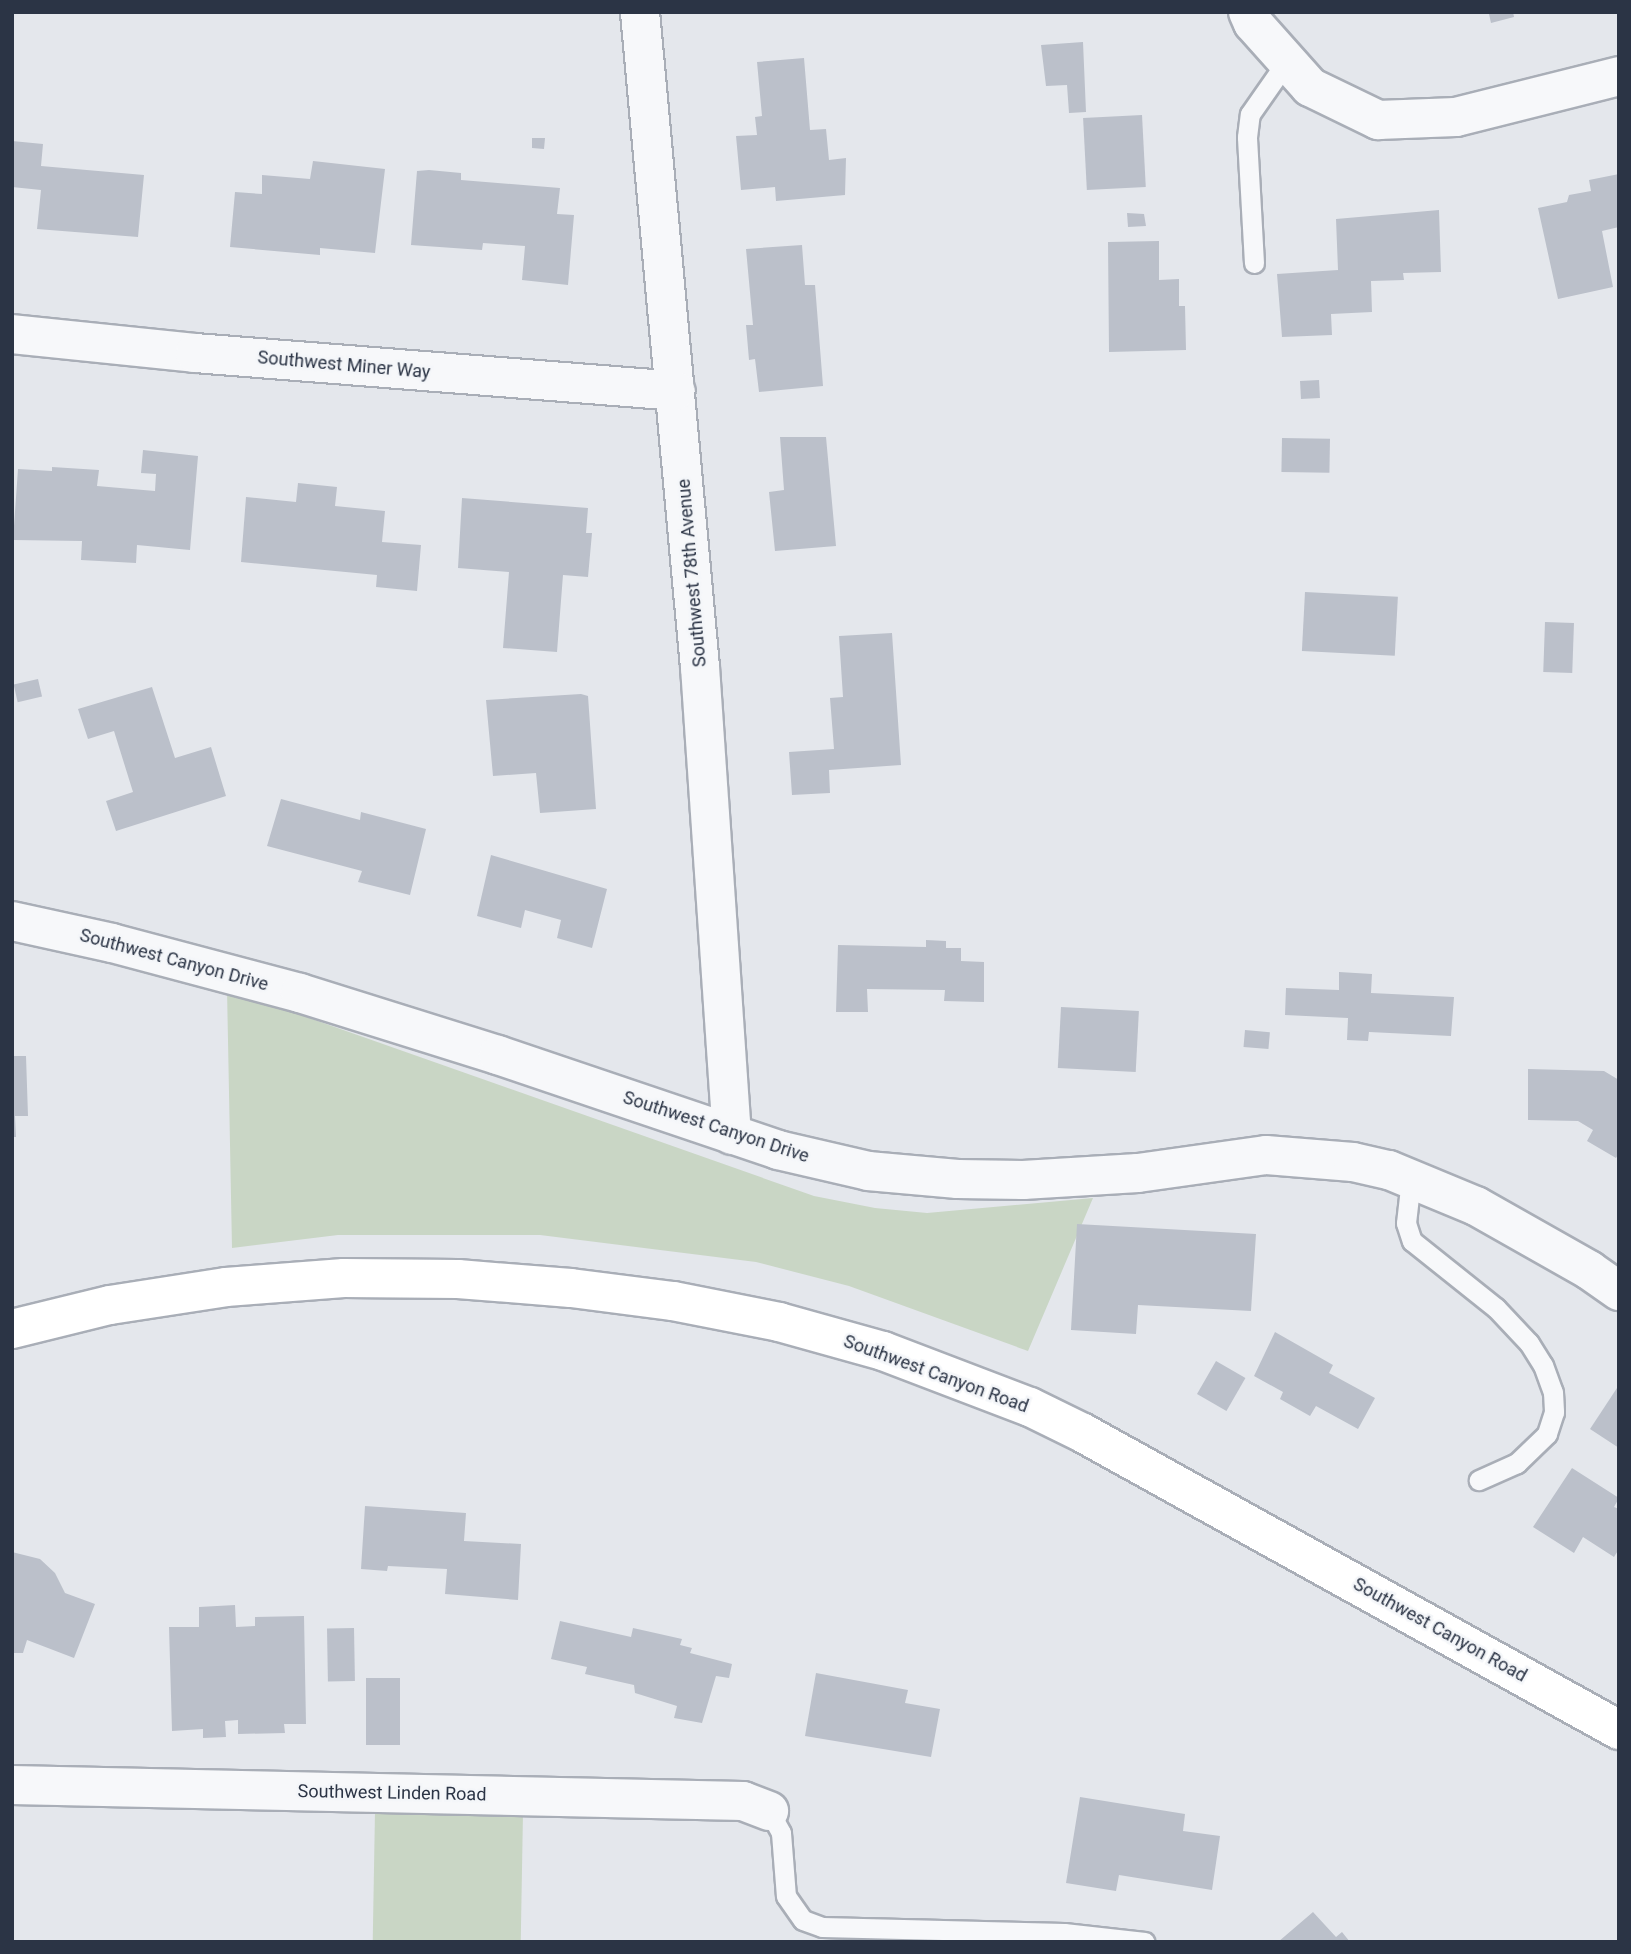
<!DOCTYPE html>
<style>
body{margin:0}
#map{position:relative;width:1631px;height:1954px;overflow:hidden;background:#e4e7ec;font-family:Roboto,sans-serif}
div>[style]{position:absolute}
.green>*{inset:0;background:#c9d6c5;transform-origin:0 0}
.building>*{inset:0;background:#bbc0ca;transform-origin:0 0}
.roads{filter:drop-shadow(2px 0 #a9aeb7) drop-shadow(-2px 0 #a9aeb7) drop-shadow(0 2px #a9aeb7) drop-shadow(0 -2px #a9aeb7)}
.service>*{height:19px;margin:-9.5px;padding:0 9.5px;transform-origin:9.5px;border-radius:9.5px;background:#f7f8fa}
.minor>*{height:38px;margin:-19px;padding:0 19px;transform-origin:19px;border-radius:19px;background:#f7f8fa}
.secondary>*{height:38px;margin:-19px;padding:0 19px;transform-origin:19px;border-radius:19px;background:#fff}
span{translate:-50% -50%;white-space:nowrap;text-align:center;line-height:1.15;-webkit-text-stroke:5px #f4f6f9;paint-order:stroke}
.street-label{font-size:18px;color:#2b3445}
.frame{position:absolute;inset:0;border:14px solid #2b3445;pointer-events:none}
</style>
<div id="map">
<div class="green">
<i style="clip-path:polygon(227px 989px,814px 1196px,875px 1208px,927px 1213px,1093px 1198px,1028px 1351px,849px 1286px,756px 1262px,540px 1235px,338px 1235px,232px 1248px)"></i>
<i style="left:375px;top:1811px;width:148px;height:131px;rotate:1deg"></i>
</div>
<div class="building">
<i style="clip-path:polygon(1495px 12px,1513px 12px,1514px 17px,1491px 23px,1489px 14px)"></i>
<i style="clip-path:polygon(1083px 42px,1086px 112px,1069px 113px,1067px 85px,1046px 86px,1041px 45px)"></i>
<i style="clip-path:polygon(804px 58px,810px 130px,826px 129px,829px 160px,846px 158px,845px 195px,776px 201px,775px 187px,741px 190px,736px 136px,757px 135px,755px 117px,762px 116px,757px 62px)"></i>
<i style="left:1142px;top:115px;width:72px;height:59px;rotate:87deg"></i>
<i style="clip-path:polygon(532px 138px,545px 138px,544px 149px,532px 148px)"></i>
<i style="clip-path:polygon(12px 141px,43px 144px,41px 166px,144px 175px,138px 237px,37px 229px,41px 190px,12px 187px)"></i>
<i style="clip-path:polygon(313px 161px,385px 169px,375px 253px,320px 248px,320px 255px,230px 247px,235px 192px,262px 194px,262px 175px,310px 179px)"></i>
<i style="clip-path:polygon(429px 170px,461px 173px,461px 180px,560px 188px,557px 214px,574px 215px,568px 285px,522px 280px,525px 246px,483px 243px,482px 250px,411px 245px,417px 171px)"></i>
<i style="clip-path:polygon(1619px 174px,1619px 227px,1602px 231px,1613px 287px,1558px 299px,1538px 208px,1567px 202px,1569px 195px,1591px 191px,1589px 180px)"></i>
<i style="clip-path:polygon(1439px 210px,1441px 272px,1403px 273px,1404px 280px,1371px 281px,1372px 312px,1331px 314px,1332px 335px,1282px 337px,1277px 274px,1338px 270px,1336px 219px)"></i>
<i style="clip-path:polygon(1127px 213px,1144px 214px,1146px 226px,1128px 227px)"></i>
<i style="clip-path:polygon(1159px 241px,1159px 280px,1179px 279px,1179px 306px,1185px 306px,1186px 350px,1109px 352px,1108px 242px)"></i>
<i style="clip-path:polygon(802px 245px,805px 285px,815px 285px,823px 386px,759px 392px,755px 359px,749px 360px,746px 325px,753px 325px,746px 249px)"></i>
<i style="left:1319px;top:380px;width:18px;height:19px;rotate:87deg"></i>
<i style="clip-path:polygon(780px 437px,826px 437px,836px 546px,775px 551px,769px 492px,784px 490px)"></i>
<i style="left:1282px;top:438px;width:48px;height:34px;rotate:1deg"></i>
<i style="clip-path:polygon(143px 450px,198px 456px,190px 550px,137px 545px,136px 563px,81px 560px,82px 541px,13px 540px,18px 469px,52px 471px,52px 467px,99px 470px,97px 486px,155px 491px,156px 474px,141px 473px)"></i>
<i style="clip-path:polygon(298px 483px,337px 487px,335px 506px,385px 511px,382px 542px,421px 545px,417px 591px,376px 587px,377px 575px,241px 562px,246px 497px,296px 502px)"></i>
<i style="clip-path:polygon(462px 498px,588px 508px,586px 533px,592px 533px,588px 577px,563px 575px,557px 652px,503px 648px,509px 572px,458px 568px)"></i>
<i style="left:1305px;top:592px;width:93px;height:59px;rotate:3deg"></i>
<i style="left:1545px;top:622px;width:29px;height:50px;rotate:2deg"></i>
<i style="clip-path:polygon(892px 633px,901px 765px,829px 770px,830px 793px,792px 795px,789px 752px,834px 749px,830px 698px,843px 697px,839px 636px)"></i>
<i style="left:38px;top:679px;width:18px;height:25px;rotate:77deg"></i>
<i style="clip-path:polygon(152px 687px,175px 758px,211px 747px,226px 796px,116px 831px,106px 801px,133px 792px,114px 731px,88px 739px,78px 709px)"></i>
<i style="clip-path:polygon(581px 694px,588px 696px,596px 809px,540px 813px,536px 773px,493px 776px,486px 700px)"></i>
<i style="clip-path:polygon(281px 799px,360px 820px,361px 812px,426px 829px,410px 895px,358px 882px,362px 871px,267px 846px)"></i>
<i style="clip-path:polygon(491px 855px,607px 889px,592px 948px,557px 938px,561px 920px,525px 910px,521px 928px,477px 916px)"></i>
<i style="clip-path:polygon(926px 940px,946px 941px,946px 948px,961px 948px,961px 961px,984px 962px,984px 1002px,944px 1001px,945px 990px,867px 989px,868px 1012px,836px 1012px,838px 945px,926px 947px)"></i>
<i style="clip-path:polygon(1339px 972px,1372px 974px,1371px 993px,1454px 997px,1451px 1036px,1369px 1032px,1368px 1041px,1347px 1040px,1348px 1018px,1285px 1015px,1286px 988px,1339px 990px)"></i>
<i style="left:1061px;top:1007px;width:78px;height:61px;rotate:3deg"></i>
<i style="left:1245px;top:1030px;width:25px;height:17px;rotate:5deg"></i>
<i style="clip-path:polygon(12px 1056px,26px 1056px,28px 1116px,15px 1116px,16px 1137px,12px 1137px)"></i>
<i style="clip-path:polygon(1528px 1069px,1604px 1071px,1619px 1080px,1619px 1153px,1616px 1158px,1587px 1141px,1593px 1130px,1578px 1121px,1528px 1120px)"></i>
<i style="clip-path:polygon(1077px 1224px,1256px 1234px,1251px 1311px,1138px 1305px,1136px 1334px,1071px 1330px)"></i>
<i style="clip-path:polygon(1275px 1332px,1333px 1365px,1329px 1373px,1375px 1398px,1358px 1429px,1316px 1406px,1310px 1416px,1280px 1399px,1283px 1392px,1254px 1376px)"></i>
<i style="left:1216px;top:1361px;width:34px;height:38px;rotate:30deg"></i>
<i style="clip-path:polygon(1617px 1388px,1619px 1389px,1619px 1448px,1590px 1429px)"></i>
<i style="clip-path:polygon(1572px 1468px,1619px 1498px,1614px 1507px,1619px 1509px,1619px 1549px,1614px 1557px,1583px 1537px,1574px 1553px,1533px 1527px)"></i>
<i style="clip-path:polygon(365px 1506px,466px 1513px,464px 1541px,521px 1544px,518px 1600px,445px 1594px,447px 1569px,388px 1566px,387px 1571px,361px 1569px)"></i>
<i style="clip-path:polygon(12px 1552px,40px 1559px,55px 1573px,65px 1593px,95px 1604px,74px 1658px,27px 1640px,23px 1653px,12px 1653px)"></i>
<i style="clip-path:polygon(235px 1605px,236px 1627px,255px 1626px,255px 1617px,304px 1616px,306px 1724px,284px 1724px,285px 1733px,238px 1734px,238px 1720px,225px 1721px,226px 1737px,203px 1738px,203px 1729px,172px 1731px,169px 1627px,199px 1627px,199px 1607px)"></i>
<i style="clip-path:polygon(560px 1621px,631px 1637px,633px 1628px,682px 1639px,680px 1645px,692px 1648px,690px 1653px,732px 1664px,729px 1678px,716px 1676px,702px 1723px,674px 1718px,677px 1706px,635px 1693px,634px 1685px,585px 1674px,587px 1667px,551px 1659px)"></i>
<i style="left:354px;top:1628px;width:53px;height:27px;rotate:89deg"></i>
<i style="clip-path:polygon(816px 1673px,908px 1690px,905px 1703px,940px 1709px,931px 1757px,805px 1736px)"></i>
<i style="left:366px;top:1678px;width:34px;height:67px"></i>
<i style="clip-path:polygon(1080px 1797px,1185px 1814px,1183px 1831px,1220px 1836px,1212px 1890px,1119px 1875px,1116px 1891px,1066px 1883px)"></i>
<i style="clip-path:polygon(1313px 1912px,1336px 1937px,1342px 1932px,1350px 1942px,1278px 1942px)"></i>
</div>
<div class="roads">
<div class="service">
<i style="left:1254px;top:263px;width:126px;rotate:-93.2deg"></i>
<i style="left:1247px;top:137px;width:23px;rotate:-83deg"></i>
<i style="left:1250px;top:114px;width:65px;rotate:-55.1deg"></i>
<i style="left:1411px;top:1179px;width:44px;rotate:96.5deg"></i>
<i style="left:1406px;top:1223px;width:19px;rotate:72deg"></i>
<i style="left:1412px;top:1241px;width:107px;rotate:38.6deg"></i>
<i style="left:1496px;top:1308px;width:48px;rotate:46.7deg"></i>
<i style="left:1529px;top:1343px;width:26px;rotate:58deg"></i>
<i style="left:1543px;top:1365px;width:29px;rotate:70deg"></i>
<i style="left:1553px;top:1392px;width:20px;rotate:87deg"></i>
<i style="left:1554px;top:1412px;width:23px;rotate:108deg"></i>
<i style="left:1547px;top:1434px;width:42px;rotate:136deg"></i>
<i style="left:1517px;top:1463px;width:42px;rotate:155.9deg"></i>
<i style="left:769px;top:1811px;width:25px;rotate:61deg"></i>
<i style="left:781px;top:1833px;width:63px;rotate:85.5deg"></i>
<i style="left:786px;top:1896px;width:29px;rotate:55deg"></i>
<i style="left:803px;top:1920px;width:20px;rotate:20deg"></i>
<i style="left:822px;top:1927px;width:242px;rotate:1.4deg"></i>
<i style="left:1064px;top:1933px;width:81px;rotate:6.3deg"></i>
</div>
<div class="minor">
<i style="left:640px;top:12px;width:658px;rotate:84.77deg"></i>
<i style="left:700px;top:667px;width:469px;rotate:86.1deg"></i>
<i style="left:1248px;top:12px;width:12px;rotate:66deg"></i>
<i style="left:1253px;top:23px;width:86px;rotate:48.3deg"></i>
<i style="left:1310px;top:87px;width:76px;rotate:25.9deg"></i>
<i style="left:1378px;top:120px;width:78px;rotate:-2.2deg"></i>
<i style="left:1456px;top:117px;width:168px;rotate:-14.1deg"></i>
<i style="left:12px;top:334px;width:184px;rotate:5.9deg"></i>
<i style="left:195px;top:353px;width:482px;rotate:4.5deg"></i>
<i style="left:12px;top:921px;width:102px;rotate:12.4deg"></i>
<i style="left:112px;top:943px;width:195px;rotate:14.9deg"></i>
<i style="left:300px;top:993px;width:207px;rotate:17.4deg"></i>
<i style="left:498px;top:1055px;width:296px;rotate:18.7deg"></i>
<i style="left:778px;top:1150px;width:92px;rotate:13.1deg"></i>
<i style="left:868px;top:1171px;width:90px;rotate:5.1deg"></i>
<i style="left:958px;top:1179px;width:65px;rotate:0.9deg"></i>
<i style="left:1023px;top:1180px;width:115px;rotate:-3.5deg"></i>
<i style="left:1138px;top:1173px;width:129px;rotate:-8deg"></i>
<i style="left:1266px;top:1155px;width:87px;rotate:4.6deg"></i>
<i style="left:1353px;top:1162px;width:37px;rotate:13deg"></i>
<i style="left:1389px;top:1170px;width:94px;rotate:22.5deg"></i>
<i style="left:1476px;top:1206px;width:130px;rotate:29.5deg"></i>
<i style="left:1589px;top:1270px;width:37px;rotate:35deg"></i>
<i style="left:12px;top:1785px;width:731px;rotate:1.25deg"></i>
<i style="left:743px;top:1801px;width:28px;rotate:21deg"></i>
</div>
<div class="secondary">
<i style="left:12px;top:1329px;width:101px;rotate:-13.8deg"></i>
<i style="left:110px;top:1305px;width:117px;rotate:-8.8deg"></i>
<i style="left:226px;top:1287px;width:118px;rotate:-4.4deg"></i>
<i style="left:344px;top:1278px;width:114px;rotate:0.5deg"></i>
<i style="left:458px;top:1279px;width:113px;rotate:4.6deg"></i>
<i style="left:571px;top:1288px;width:103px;rotate:7.3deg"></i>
<i style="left:673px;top:1301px;width:108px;rotate:11.2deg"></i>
<i style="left:779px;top:1322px;width:108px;rotate:15.6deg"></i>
<i style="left:883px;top:1351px;width:157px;rotate:20.9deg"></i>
<i style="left:1030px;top:1407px;width:59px;rotate:26.1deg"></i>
<i style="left:1083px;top:1433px;width:613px;rotate:28.99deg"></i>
</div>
</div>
<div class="street-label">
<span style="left:344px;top:365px;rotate:5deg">Southwest Miner Way</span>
<span style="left:692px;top:573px;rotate:-95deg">Southwest 78th Avenue</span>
<span style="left:174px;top:960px;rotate:15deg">Southwest Canyon Drive</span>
<span style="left:716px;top:1127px;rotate:18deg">Southwest Canyon Drive</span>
<span style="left:936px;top:1374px;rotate:20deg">Southwest Canyon Road</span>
<span style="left:1440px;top:1630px;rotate:29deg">Southwest Canyon Road</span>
<span style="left:392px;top:1793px;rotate:1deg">Southwest Linden Road</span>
</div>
<div class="frame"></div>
</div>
